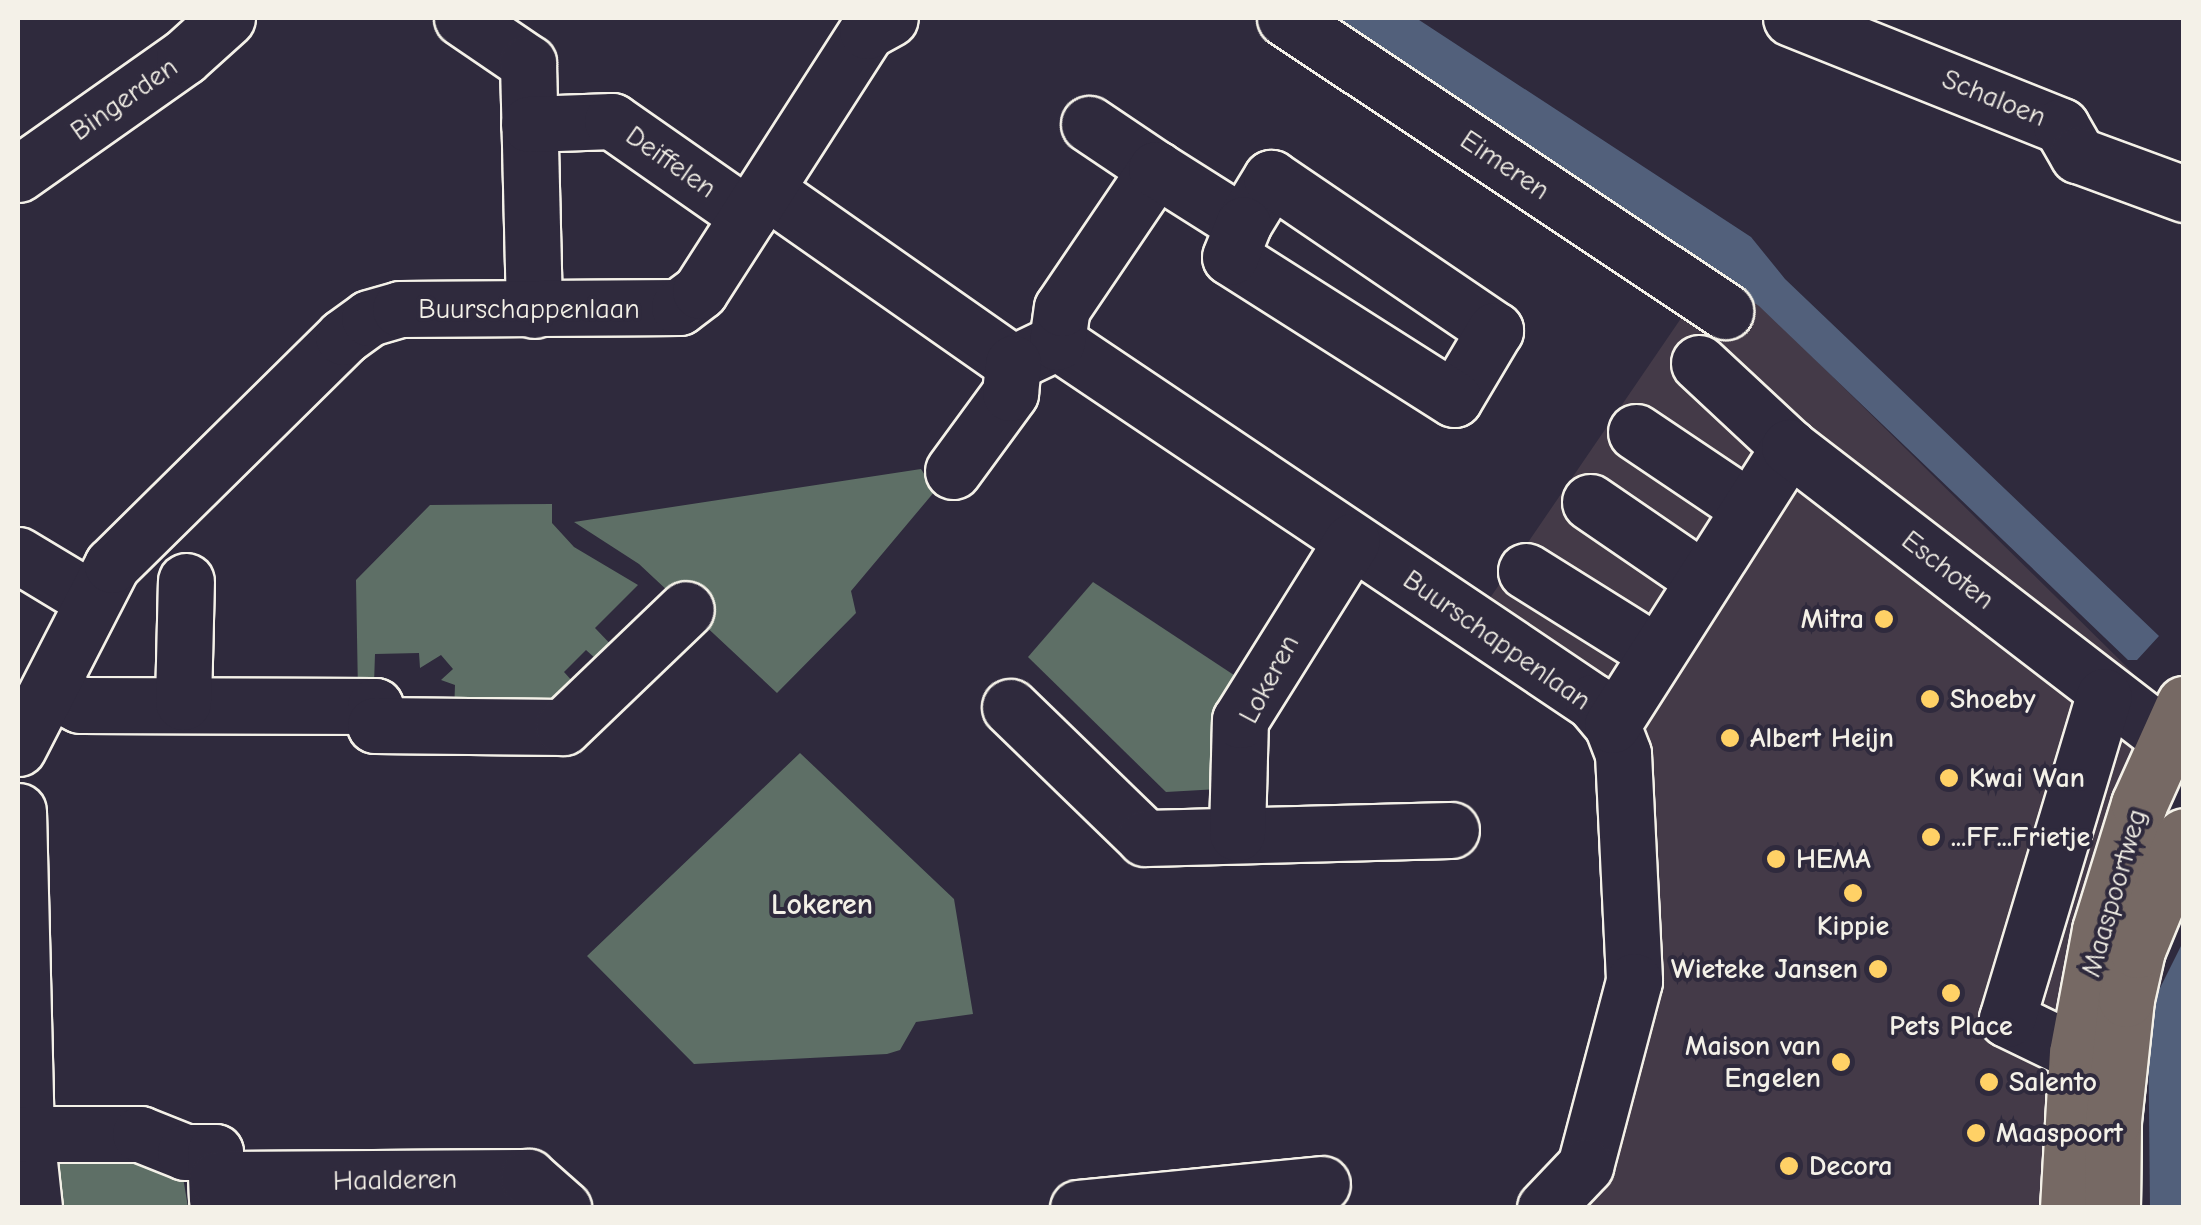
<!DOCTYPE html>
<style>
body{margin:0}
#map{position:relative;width:2201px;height:1225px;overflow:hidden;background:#2f2a3d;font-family:"Comic Neue",sans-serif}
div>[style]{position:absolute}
.built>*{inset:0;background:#443a48}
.green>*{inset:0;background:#5e6f66}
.water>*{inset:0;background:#52607b}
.roads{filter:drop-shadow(2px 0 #f4f1e8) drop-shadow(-2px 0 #f4f1e8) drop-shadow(0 2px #f4f1e8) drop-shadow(0 -2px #f4f1e8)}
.minor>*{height:55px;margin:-27.5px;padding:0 27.5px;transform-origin:27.5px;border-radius:27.5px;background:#2f2a3d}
.major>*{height:55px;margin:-27.5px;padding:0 27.5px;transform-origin:27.5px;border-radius:27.5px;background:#766964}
.dots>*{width:28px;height:28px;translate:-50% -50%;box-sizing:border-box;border:5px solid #2f2a3d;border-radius:50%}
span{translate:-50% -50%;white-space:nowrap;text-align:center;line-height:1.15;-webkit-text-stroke:8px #2f2a3d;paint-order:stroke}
.street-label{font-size:28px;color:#f4f1e8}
.poi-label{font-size:28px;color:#f4f1e8;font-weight:700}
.right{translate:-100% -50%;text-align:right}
.left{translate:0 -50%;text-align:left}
.neighbourhood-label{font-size:30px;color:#f4f1e8;font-weight:700}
.frame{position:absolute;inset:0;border:20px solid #f4f1e8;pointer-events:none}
</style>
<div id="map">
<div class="built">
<i style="clip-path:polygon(1714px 270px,1751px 296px,2132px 672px,2165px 723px,2057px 1207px,1558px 1207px,1610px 1149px,1601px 688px,1490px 598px)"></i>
</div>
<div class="green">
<i style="clip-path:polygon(921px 469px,935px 491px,851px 591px,856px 613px,777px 693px,639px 564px,574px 522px)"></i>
<i style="clip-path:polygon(552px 504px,552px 523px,574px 547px,638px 585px,595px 628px,619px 653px,605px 667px,586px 650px,564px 672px,584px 694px,544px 707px,454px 713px,455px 685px,441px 680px,453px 669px,441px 655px,420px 668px,419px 653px,375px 654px,374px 684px,358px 693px,356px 580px,430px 505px)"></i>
<i style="clip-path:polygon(1093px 582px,1246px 683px,1219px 789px,1166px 792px,1028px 657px)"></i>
<i style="clip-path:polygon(800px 753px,954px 899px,973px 1014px,916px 1022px,900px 1050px,887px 1054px,694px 1064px,587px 956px)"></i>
<i style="clip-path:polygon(176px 1136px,188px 1207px,45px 1207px,42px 1141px)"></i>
</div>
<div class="water">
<i style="clip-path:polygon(1327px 18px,1416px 18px,1751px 237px,1785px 279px,2159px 636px,2137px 660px,2128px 660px,1759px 306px)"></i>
<i style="clip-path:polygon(2183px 942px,2183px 1207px,2150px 1207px,2148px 1012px)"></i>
</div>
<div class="roads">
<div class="minor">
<i style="left:462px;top:18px;width:80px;rotate:34.3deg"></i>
<i style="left:528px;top:63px;width:247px;rotate:88.6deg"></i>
<i style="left:1285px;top:18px;width:529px;rotate:33.66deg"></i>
<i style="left:1791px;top:18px;width:291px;rotate:21.8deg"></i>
<i style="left:2061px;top:126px;width:34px;rotate:60deg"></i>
<i style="left:2078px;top:155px;width:113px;rotate:20.2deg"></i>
<i style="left:529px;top:124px;width:83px;rotate:-2.1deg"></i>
<i style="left:612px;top:121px;width:166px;rotate:34.9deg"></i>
<i style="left:1089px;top:124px;width:81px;rotate:33.9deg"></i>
<i style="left:18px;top:174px;width:203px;rotate:-35.2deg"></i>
<i style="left:184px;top:57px;width:58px;rotate:-42.2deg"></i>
<i style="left:767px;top:191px;width:300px;rotate:35deg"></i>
<i style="left:1013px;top:363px;width:49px;rotate:-25.5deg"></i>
<i style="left:1057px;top:342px;width:646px;rotate:33.89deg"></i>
<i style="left:1593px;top:702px;width:30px;rotate:50deg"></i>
<i style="left:1612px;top:725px;width:31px;rotate:69deg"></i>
<i style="left:1623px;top:754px;width:227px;rotate:87.2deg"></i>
<i style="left:1634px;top:981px;width:191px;rotate:104.8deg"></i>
<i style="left:1585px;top:1166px;width:58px;rotate:133.6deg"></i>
<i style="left:1057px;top:342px;width:34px;rotate:-82deg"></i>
<i style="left:1062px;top:308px;width:168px;rotate:-55.9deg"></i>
<i style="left:1156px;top:169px;width:103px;rotate:32.3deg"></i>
<i style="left:1243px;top:224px;width:54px;rotate:-58.7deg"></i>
<i style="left:1271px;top:178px;width:271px;rotate:34.2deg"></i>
<i style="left:1495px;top:330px;width:80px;rotate:120.7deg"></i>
<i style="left:1454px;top:399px;width:265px;rotate:-147.6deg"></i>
<i style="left:1230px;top:257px;width:35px;rotate:-68deg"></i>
<i style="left:1699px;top:363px;width:123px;rotate:43deg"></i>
<i style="left:1636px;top:432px;width:136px;rotate:33.9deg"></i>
<i style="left:953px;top:471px;width:97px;rotate:-53.8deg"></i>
<i style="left:1010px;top:393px;width:30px;rotate:-84deg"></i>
<i style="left:1590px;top:502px;width:135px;rotate:34.4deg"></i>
<i style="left:18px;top:555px;width:85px;rotate:31.1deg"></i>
<i style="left:1526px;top:571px;width:151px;rotate:32deg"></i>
<i style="left:49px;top:689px;width:35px;rotate:27deg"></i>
<i style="left:80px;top:705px;width:295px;rotate:0.2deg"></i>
<i style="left:375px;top:706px;width:19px;rotate:90deg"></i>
<i style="left:375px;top:725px;width:188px;rotate:0.6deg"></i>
<i style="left:563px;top:727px;width:170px;rotate:-43.8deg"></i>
<i style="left:183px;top:702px;width:121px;rotate:-88.6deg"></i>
<i style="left:1010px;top:707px;width:188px;rotate:44.1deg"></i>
<i style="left:1145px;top:838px;width:306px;rotate:-1.5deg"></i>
<i style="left:1612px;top:725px;width:330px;rotate:-57.5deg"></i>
<i style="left:1789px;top:447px;width:475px;rotate:37.6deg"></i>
<i style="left:18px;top:748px;width:206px;rotate:-62.8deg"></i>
<i style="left:112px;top:565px;width:325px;rotate:-44.6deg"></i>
<i style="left:343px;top:337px;width:32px;rotate:-36deg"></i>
<i style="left:369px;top:318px;width:32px;rotate:-16deg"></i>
<i style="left:400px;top:309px;width:279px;rotate:-0.4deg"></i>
<i style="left:679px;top:307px;width:26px;rotate:-37deg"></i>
<i style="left:700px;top:291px;width:309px;rotate:-57.3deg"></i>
<i style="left:867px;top:31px;width:26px;rotate:-29deg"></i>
<i style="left:18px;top:811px;width:323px;rotate:88.6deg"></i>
<i style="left:26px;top:1134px;width:74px;rotate:83.8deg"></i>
<i style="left:1237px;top:833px;width:113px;rotate:-88.5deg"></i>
<i style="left:1240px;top:720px;width:211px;rotate:-58deg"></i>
<i style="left:2077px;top:1053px;width:78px;rotate:-154.1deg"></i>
<i style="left:2007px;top:1019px;width:337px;rotate:-73.3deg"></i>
<i style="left:26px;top:1134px;width:114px"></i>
<i style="left:140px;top:1134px;width:48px;rotate:21.8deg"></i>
<i style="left:185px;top:1152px;width:30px"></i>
<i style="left:215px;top:1152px;width:48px;rotate:87.6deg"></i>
<i style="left:217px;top:1179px;width:311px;rotate:-0.4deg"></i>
<i style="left:528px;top:1177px;width:47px;rotate:41.5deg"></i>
<i style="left:1078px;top:1208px;width:245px;rotate:-5.6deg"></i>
</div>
<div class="major">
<i style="left:2068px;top:1208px;width:155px;rotate:-86.7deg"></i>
<i style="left:2077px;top:1053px;width:125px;rotate:-79.4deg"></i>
<i style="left:2100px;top:930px;width:132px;rotate:-72.8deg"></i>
<i style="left:2139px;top:804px;width:110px;rotate:-65.8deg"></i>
<i style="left:2112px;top:1208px;width:87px;rotate:-89.3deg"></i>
<i style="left:2113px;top:1121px;width:123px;rotate:-83.9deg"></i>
<i style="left:2126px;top:999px;width:50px;rotate:-77.3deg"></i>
<i style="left:2137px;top:950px;width:123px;rotate:-67.6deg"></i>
</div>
</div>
<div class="dots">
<i style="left:1884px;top:619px;background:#ffd166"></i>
<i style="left:1930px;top:699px;background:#ffd166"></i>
<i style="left:1730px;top:738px;background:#ffd166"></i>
<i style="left:1949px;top:778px;background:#ffd166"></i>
<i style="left:1931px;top:837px;background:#ffd166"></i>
<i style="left:1776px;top:859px;background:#ffd166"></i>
<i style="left:1853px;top:893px;background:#ffd166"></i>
<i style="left:1878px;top:969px;background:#ffd166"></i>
<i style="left:1951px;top:993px;background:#ffd166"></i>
<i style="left:1841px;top:1062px;background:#ffd166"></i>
<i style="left:1989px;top:1082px;background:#ffd166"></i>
<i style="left:1976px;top:1133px;background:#ffd166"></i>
<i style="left:1789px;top:1166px;background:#ffd166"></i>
</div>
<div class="street-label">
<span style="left:1994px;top:98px;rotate:22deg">Schaloen</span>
<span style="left:124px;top:99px;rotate:-35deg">Bingerden</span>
<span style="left:671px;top:162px;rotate:35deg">Deiffelen</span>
<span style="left:1505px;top:165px;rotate:34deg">Eimeren</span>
<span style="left:529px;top:309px">Buurschappenlaan</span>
<span style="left:1948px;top:570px;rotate:38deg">Eschoten</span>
<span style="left:1497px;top:640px;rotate:35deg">Buurschappenlaan</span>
<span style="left:1269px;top:679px;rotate:-62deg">Lokeren</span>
<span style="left:2114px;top:893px;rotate:-74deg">Maaspoortweg</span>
<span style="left:395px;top:1180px;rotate:-1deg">Haalderen</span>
</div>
<div class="poi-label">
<span class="right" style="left:1864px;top:619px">Mitra</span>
<span class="left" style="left:1950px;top:699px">Shoeby</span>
<span class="left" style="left:1750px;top:738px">Albert Heijn</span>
<span class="left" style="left:1969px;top:778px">Kwai Wan</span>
<span class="left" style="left:1951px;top:837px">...FF...Frietje</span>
<span class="left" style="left:1796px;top:859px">HEMA</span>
<span style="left:1853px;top:926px">Kippie</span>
<span class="right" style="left:1858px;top:969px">Wieteke Jansen</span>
<span style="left:1951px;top:1026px">Pets Place</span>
<span class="right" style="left:1821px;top:1062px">Maison van<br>Engelen</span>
<span class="left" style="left:2009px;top:1082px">Salento</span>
<span class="left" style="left:1996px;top:1133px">Maaspoort</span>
<span class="left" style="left:1809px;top:1166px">Decora</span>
</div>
<div class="neighbourhood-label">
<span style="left:822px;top:905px">Lokeren</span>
</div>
<div class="frame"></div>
</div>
